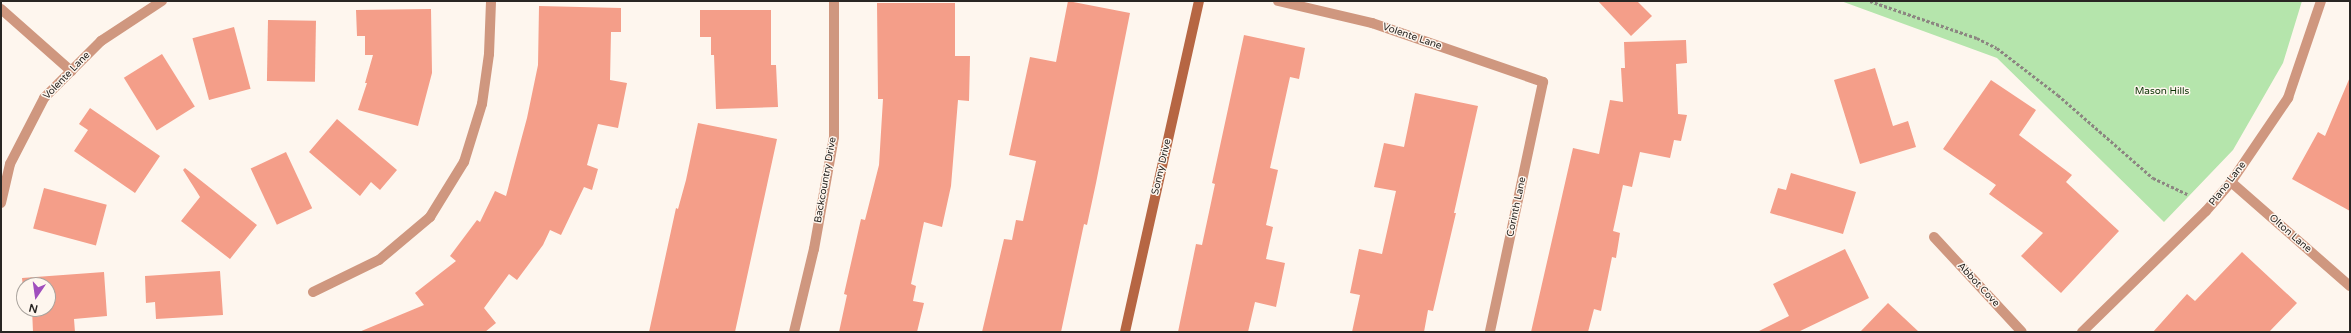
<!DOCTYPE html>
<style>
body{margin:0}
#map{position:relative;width:2351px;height:333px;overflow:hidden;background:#fef6ee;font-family:"Varela Round",sans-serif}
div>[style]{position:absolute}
.green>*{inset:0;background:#b5e5ac}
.building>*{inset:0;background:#f49e89;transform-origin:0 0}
.path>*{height:2.5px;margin-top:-1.25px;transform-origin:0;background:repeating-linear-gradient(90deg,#8c8681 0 3px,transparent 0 5px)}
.street>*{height:10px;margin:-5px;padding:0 5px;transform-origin:5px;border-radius:5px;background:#cf977f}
.secondary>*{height:10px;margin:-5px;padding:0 5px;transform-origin:5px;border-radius:5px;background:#b66643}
span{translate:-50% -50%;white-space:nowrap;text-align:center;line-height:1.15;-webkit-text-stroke:3px #fef6ee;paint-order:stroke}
.street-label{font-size:10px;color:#292623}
.park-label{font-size:10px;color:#0c3306}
.frame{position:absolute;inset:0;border:2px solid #292623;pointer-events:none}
.north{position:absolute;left:16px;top:277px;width:40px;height:40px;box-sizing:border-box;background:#fef6ee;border:1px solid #a9a39d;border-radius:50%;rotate:193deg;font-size:11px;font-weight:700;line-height:16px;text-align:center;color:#292623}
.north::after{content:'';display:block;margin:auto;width:14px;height:18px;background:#a04ebd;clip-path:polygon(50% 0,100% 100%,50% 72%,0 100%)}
</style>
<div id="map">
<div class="green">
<i style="clip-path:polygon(1841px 1px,2302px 1px,2283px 63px,2233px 150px,2164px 222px,1997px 58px)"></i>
</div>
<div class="building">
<i style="clip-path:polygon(1068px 1px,1130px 13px,1096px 183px,1087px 225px,1084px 224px,1061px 332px,982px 332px,1004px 239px,1012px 240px,1016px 220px,1023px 221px,1036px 161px,1009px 155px,1030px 57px,1056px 62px)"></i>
<i style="clip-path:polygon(1598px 1px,1637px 1px,1652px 16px,1631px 36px)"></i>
<i style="clip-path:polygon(877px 3px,955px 3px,955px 56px,970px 56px,969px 101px,958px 100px,951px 186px,942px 227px,924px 222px,911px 284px,916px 286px,913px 301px,924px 303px,917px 332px,839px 332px,847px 295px,844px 294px,861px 219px,865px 220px,879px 165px,883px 99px,878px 99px)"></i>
<i style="clip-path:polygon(539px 6px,621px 8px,621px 32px,611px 32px,610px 80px,627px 83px,618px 128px,598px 124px,587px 165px,598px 169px,592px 190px,584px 187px,561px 235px,550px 230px,543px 245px,517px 280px,509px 274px,484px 308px,496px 323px,485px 332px,359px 332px,424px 305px,415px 293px,456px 261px,450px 256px,477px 220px,480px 222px,495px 191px,506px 196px,527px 118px,538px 65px)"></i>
<i style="clip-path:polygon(431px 9px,432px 73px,418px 126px,358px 110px,367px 83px,365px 83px,373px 55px,365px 55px,365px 36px,357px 36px,356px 10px)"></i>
<i style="clip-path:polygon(700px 10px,771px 10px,771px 65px,776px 65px,778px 107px,716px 109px,714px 55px,711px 55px,711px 37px,700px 37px)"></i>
<i style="left:268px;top:20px;width:48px;height:61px;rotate:1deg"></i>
<i style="left:234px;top:27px;width:64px;height:43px;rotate:75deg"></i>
<i style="clip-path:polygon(1244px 35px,1305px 48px,1299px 79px,1290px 77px,1270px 168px,1278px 170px,1266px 225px,1273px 227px,1266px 259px,1285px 263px,1276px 307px,1255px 302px,1248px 332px,1178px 332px,1196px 244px,1202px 245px,1215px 184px,1212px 183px)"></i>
<i style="clip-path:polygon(1686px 40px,1687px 63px,1676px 64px,1678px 114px,1687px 115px,1681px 141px,1674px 140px,1670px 158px,1640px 152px,1632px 187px,1623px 185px,1613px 231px,1620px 233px,1616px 258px,1612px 257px,1601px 311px,1594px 309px,1588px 332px,1531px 332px,1573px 148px,1599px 154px,1610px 100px,1623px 102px,1621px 68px,1625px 68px,1624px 42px)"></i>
<i style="left:162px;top:54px;width:62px;height:45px;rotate:58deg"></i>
<i style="clip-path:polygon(1875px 68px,1893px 126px,1908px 121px,1916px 147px,1860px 164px,1834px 80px)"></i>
<i style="clip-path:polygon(2350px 77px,2350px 211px,2292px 179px,2318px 132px,2325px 136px)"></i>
<i style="clip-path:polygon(1991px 80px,2036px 110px,2019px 135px,2072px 175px,2066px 182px,2119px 231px,2061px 293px,2021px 256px,2043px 233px,1989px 194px,1996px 185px,1943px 149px)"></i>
<i style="clip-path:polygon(1415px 93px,1478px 106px,1454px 213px,1456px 213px,1433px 311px,1428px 310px,1424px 332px,1352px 332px,1360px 295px,1350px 293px,1359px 249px,1382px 254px,1396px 191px,1374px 187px,1384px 143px,1404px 147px)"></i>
<i style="clip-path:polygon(90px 108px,160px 156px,135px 193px,74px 151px,88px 130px,79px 124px)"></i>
<i style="clip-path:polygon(337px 119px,397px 170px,380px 190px,371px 182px,360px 196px,309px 152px)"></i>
<i style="clip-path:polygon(698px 123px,777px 139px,735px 332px,649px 332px,676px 208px,678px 209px,686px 180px)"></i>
<i style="left:286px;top:152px;width:62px;height:39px;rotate:65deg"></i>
<i style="clip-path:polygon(185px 168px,257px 225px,230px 259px,181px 221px,200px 197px,183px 170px)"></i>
<i style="clip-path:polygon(1791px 173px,1856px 192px,1843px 234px,1770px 213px,1778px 188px,1786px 190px)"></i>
<i style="left:44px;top:188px;width:65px;height:42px;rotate:15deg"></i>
<i style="clip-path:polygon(1845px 249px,1869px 298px,1798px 332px,1757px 332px,1789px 316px,1773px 284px)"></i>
<i style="clip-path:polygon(2242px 252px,2297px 303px,2269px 332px,2153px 332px,2187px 294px,2195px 301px)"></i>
<i style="clip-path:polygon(220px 271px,223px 315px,156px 319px,155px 302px,146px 303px,145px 276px)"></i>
<i style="clip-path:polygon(104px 272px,107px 316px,74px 319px,75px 332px,33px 332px,32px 309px,48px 309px,48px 285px,24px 285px,24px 297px,22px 278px)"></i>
<i style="clip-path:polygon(1888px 303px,1919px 332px,1860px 332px)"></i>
</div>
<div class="path">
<i style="left:1870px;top:1px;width:113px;rotate:19.1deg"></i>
<i style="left:1977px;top:38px;width:22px;rotate:27deg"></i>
<i style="left:1997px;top:48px;width:77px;rotate:37.6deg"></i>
<i style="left:2058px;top:95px;width:126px;rotate:41.1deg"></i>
<i style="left:2153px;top:178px;width:38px;rotate:25deg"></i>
</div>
<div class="street">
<i style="left:1278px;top:1px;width:97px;rotate:13.2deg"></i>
<i style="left:1372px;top:23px;width:181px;rotate:19deg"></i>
<i style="left:1543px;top:82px;width:256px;rotate:102deg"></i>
<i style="left:1px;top:9px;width:94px;rotate:41.5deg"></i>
<i style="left:2231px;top:182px;width:158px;rotate:41.2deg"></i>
<i style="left:1px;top:203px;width:40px;rotate:-77deg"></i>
<i style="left:10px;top:164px;width:74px;rotate:-62.7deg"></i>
<i style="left:44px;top:98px;width:81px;rotate:-45deg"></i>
<i style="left:101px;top:41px;width:73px;rotate:-33.3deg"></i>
<i style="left:1934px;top:237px;width:129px;rotate:47.2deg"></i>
<i style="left:313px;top:292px;width:73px;rotate:-25.9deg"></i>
<i style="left:379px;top:260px;width:67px;rotate:-40.1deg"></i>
<i style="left:430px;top:217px;width:65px;rotate:-58.3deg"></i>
<i style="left:464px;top:162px;width:61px;rotate:-72.8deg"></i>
<i style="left:482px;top:104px;width:50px;rotate:-82deg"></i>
<i style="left:489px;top:54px;width:53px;rotate:-87.8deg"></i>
<i style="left:794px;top:332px;width:85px;rotate:-76.5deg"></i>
<i style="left:814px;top:249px;width:114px;rotate:-79.9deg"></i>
<i style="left:834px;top:137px;width:136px;rotate:-90deg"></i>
<i style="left:2082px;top:332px;width:173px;rotate:-44.3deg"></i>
<i style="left:2206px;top:211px;width:38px;rotate:-49deg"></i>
<i style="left:2231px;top:182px;width:102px;rotate:-55.8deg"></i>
<i style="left:2288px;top:98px;width:102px;rotate:-71.2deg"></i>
</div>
<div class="secondary">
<i style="left:1125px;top:332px;width:339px;rotate:-77.4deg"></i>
</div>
<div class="street-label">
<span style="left:1412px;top:37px;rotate:19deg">Volente Lane</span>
<span style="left:67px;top:76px;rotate:-46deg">Volente Lane</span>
<span style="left:1162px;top:167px;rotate:-77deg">Sonny Drive</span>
<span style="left:826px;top:180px;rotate:-80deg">Backcountry Drive</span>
<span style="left:2228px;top:184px;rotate:-52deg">Plano Lane</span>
<span style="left:1517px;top:207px;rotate:-78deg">Corinth Lane</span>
<span style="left:2290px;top:234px;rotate:41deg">Olton Lane</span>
<span style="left:1978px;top:285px;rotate:47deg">Abbot Cove</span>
</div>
<div class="park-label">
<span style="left:2162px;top:92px">Mason Hills</span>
</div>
<div class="frame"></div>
<div class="north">N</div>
</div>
